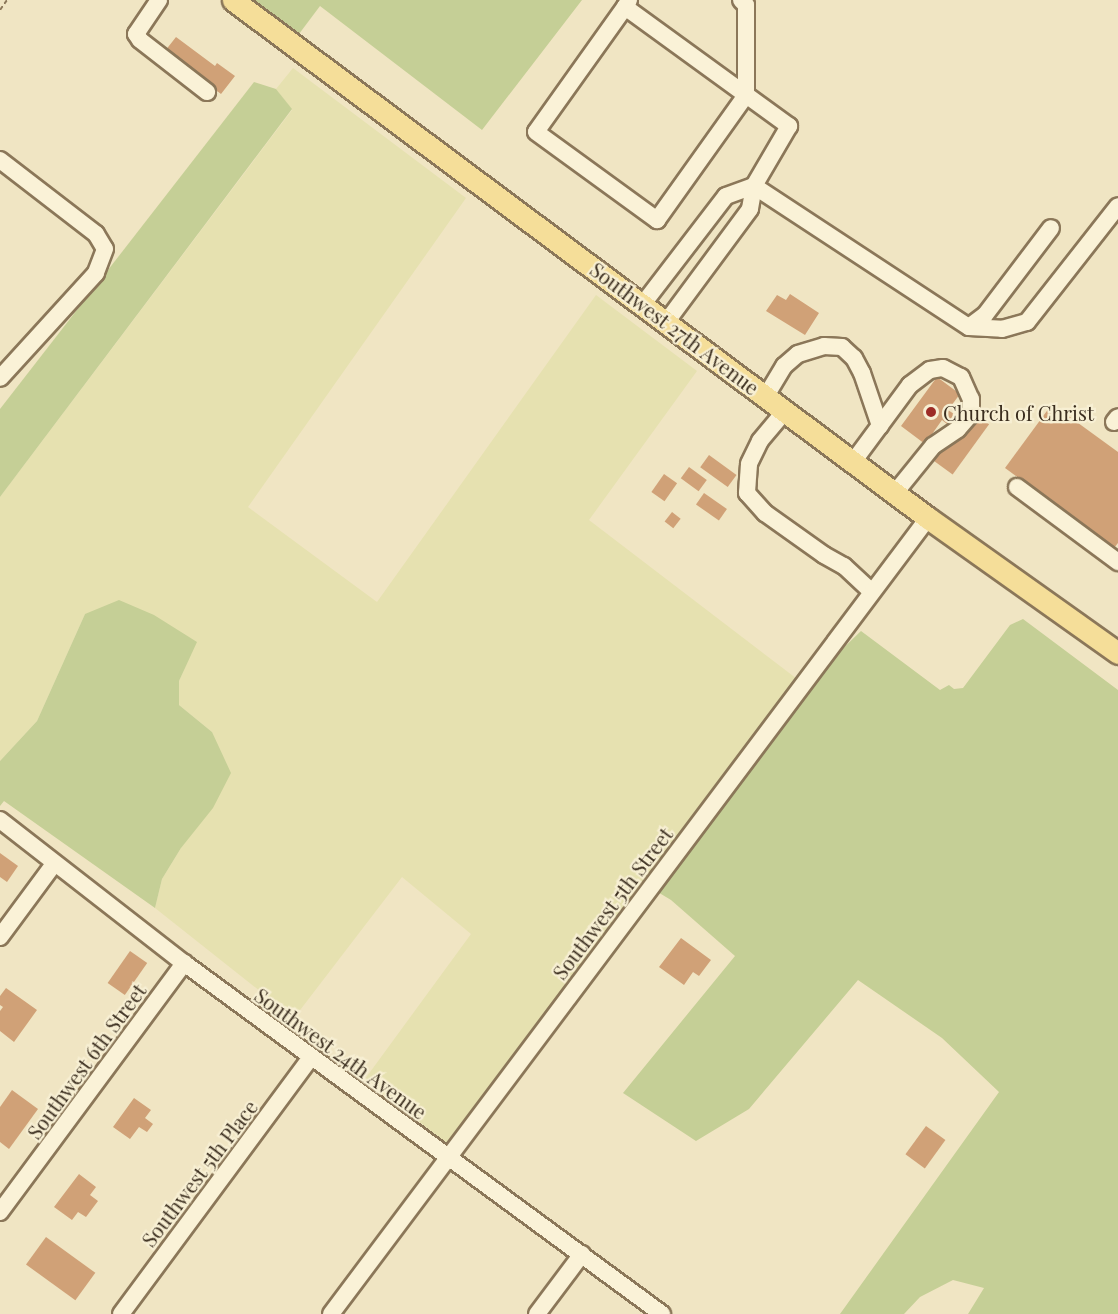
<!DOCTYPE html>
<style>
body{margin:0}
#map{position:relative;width:1118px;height:1314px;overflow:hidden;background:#f0e5c3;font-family:"Playfair Display",serif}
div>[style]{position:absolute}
.farmland>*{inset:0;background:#e6e1b0}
.green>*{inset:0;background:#c5cf96}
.building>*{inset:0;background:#d0a177;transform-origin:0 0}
.path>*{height:2px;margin-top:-1px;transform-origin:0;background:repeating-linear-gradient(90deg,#8b7759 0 4.5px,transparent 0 7.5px)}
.roads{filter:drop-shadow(2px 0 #8b7759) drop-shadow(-2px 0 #8b7759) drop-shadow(0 2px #8b7759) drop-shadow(0 -2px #8b7759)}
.minor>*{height:16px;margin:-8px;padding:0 8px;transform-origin:8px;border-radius:8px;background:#faf2d7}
.major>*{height:21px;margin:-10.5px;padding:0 10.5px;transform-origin:10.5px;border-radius:10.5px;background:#f5de99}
.dots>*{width:16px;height:16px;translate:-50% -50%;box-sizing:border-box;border:3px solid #f7efd3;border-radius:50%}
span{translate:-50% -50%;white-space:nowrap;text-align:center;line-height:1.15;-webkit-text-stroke:4.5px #f7efd3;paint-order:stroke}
.street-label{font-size:20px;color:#3a2d1e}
.poi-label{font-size:20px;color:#3a2d1e}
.left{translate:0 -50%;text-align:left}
</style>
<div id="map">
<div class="farmland">
<i style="clip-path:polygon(293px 68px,466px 198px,248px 507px,377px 602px,596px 295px,697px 371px,589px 520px,805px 685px,451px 1147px,365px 1079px,471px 934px,402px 877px,294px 1018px,155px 908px,162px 879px,181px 848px,212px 732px,179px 705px,179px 681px,196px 642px,85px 614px,37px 721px,0 761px,0 497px,292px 110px,276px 89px)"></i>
</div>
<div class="green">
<i style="clip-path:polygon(245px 0,582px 0,482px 130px,320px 6px,296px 38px)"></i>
<i style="clip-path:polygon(254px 82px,276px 89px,292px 109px,0 497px,0 409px)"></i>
<i style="clip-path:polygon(119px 600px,154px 615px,197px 642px,179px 681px,179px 705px,212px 732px,231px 773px,213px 808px,181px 848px,162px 879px,155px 908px,4px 801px,0 806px,0 761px,37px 721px,85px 614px)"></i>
<i style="clip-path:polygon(1023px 619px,1118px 690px,1118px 1314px,968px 1314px,984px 1288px,953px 1280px,920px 1297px,904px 1314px,840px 1314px,999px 1092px,942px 1038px,858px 980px,749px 1109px,696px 1141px,623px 1093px,735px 956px,671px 900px,651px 888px,805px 685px,861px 631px,940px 690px,949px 685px,954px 689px,963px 688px,1010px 625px)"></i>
</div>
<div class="building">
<i style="clip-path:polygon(176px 37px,215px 66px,217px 63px,235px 76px,221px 94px,165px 51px)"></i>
<i style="clip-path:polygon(790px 294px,819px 313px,805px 335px,766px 311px,777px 295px,786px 300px)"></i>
<i style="clip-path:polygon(937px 377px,960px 394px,948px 410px,954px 414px,947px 424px,942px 420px,925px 444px,901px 426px)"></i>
<i style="clip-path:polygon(1052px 404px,1118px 452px,1118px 543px,1114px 548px,1005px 468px)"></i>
<i style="left:964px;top:406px;width:31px;height:62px;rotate:36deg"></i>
<i style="left:709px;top:455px;width:34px;height:15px;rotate:36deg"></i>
<i style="left:689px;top:467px;width:22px;height:14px;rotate:36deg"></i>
<i style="left:664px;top:474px;width:16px;height:22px;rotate:35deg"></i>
<i style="left:704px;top:493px;width:28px;height:14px;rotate:35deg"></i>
<i style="left:672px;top:512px;width:11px;height:12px;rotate:38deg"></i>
<i style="clip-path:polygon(0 853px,18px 866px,7px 882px,0 877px)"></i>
<i style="clip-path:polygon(681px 938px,711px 960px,699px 976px,693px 972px,684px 985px,659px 967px)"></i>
<i style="left:130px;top:951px;width:21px;height:39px;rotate:35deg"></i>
<i style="clip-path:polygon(6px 988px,37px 1010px,14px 1042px,0 1031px,0 1011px,3px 1007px,0 1005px,0 996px)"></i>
<i style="clip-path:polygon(12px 1090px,38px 1109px,9px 1149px,0 1142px,0 1107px)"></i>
<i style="clip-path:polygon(134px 1098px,151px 1110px,145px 1118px,153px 1124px,147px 1132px,139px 1127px,130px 1139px,113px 1127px)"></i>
<i style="left:926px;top:1126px;width:24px;height:35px;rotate:36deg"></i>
<i style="clip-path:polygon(79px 1174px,96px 1187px,90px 1195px,98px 1201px,86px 1217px,78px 1212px,72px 1220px,54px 1207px)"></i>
<i style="left:46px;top:1237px;width:61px;height:34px;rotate:36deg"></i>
</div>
<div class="path">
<i style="left:0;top:10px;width:12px;rotate:-55deg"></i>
</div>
<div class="roads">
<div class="minor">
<i style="left:159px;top:0;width:41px;rotate:124.1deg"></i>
<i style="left:136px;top:34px;width:7px;rotate:56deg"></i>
<i style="left:140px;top:40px;width:85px;rotate:37.8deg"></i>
<i style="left:629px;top:0;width:8px;rotate:120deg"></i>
<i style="left:625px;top:7px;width:203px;rotate:36deg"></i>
<i style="left:789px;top:126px;width:69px;rotate:120.3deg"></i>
<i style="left:754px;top:186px;width:23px;rotate:100deg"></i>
<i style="left:750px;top:209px;width:139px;rotate:126.5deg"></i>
<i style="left:625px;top:7px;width:153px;rotate:125.5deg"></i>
<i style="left:536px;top:132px;width:150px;rotate:36deg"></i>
<i style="left:657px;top:220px;width:153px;rotate:-54.5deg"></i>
<i style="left:746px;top:95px;width:90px;rotate:-90deg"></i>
<i style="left:746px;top:5px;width:7px;rotate:-135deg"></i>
<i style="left:0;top:160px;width:121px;rotate:37.6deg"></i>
<i style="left:96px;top:234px;width:17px;rotate:59deg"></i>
<i style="left:105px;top:249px;width:26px;rotate:111deg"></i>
<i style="left:96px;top:273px;width:142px;rotate:132.4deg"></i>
<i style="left:754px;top:186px;width:257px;rotate:33.3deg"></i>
<i style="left:969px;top:327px;width:33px;rotate:3deg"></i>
<i style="left:1002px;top:329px;width:26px;rotate:-16deg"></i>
<i style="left:1027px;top:322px;width:147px;rotate:-51.9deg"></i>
<i style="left:643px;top:304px;width:136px;rotate:-52.5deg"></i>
<i style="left:726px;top:196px;width:30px;rotate:-20deg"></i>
<i style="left:969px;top:327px;width:20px;rotate:-37deg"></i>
<i style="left:985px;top:315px;width:109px;rotate:-52.8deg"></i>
<i style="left:766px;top:396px;width:35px;rotate:-59deg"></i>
<i style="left:784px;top:366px;width:18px;rotate:-41deg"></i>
<i style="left:798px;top:354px;width:27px;rotate:-17deg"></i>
<i style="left:824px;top:346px;width:18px;rotate:3deg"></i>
<i style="left:842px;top:347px;width:16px;rotate:43deg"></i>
<i style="left:854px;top:358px;width:17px;rotate:62deg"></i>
<i style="left:862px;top:373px;width:56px;rotate:71.2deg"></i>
<i style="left:785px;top:411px;width:39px;rotate:130deg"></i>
<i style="left:760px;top:441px;width:25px;rotate:116deg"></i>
<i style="left:749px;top:464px;width:29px;rotate:94deg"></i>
<i style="left:747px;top:493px;width:27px;rotate:48deg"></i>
<i style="left:765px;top:513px;width:72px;rotate:35.4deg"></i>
<i style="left:824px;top:555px;width:23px;rotate:29deg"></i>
<i style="left:844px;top:566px;width:38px;rotate:43deg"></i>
<i style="left:1114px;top:422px;width:6px;rotate:-51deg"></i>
<i style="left:853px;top:462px;width:96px;rotate:-53.5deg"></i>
<i style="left:910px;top:385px;width:25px;rotate:-37deg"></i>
<i style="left:930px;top:370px;width:13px;rotate:-9deg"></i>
<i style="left:943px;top:368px;width:20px;rotate:27deg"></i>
<i style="left:961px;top:377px;width:24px;rotate:66deg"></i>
<i style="left:971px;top:399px;width:15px;rotate:90deg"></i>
<i style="left:971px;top:414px;width:20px;rotate:131deg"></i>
<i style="left:958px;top:429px;width:30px;rotate:146deg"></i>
<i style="left:933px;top:446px;width:60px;rotate:129deg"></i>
<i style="left:1017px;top:487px;width:126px;rotate:36.6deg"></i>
<i style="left:0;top:820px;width:233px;rotate:37.9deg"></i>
<i style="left:184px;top:963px;width:593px;rotate:36.29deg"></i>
<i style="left:0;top:937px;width:91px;rotate:-53.5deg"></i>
<i style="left:0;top:1212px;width:310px;rotate:-53.5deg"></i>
<i style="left:121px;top:1314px;width:320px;rotate:-53.5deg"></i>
<i style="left:331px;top:1314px;width:995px;rotate:-53.13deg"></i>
<i style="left:537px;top:1314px;width:75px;rotate:-53.1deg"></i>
</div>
<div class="major">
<i style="left:233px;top:0;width:867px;rotate:36.7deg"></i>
<i style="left:928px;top:518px;width:233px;rotate:35.4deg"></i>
</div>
</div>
<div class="dots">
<i style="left:931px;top:412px;background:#9d2c26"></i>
</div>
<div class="street-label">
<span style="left:675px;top:328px;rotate:37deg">Southwest 27th Avenue</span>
<span style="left:612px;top:903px;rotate:-53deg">Southwest 5th Street</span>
<span style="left:341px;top:1053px;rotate:36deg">Southwest 24th Avenue</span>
<span style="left:86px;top:1061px;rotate:-54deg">Southwest 6th Street</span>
<span style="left:199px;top:1173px;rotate:-53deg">Southwest 5th Place</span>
</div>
<div class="poi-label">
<span class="left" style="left:943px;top:412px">Church of Christ</span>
</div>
</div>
